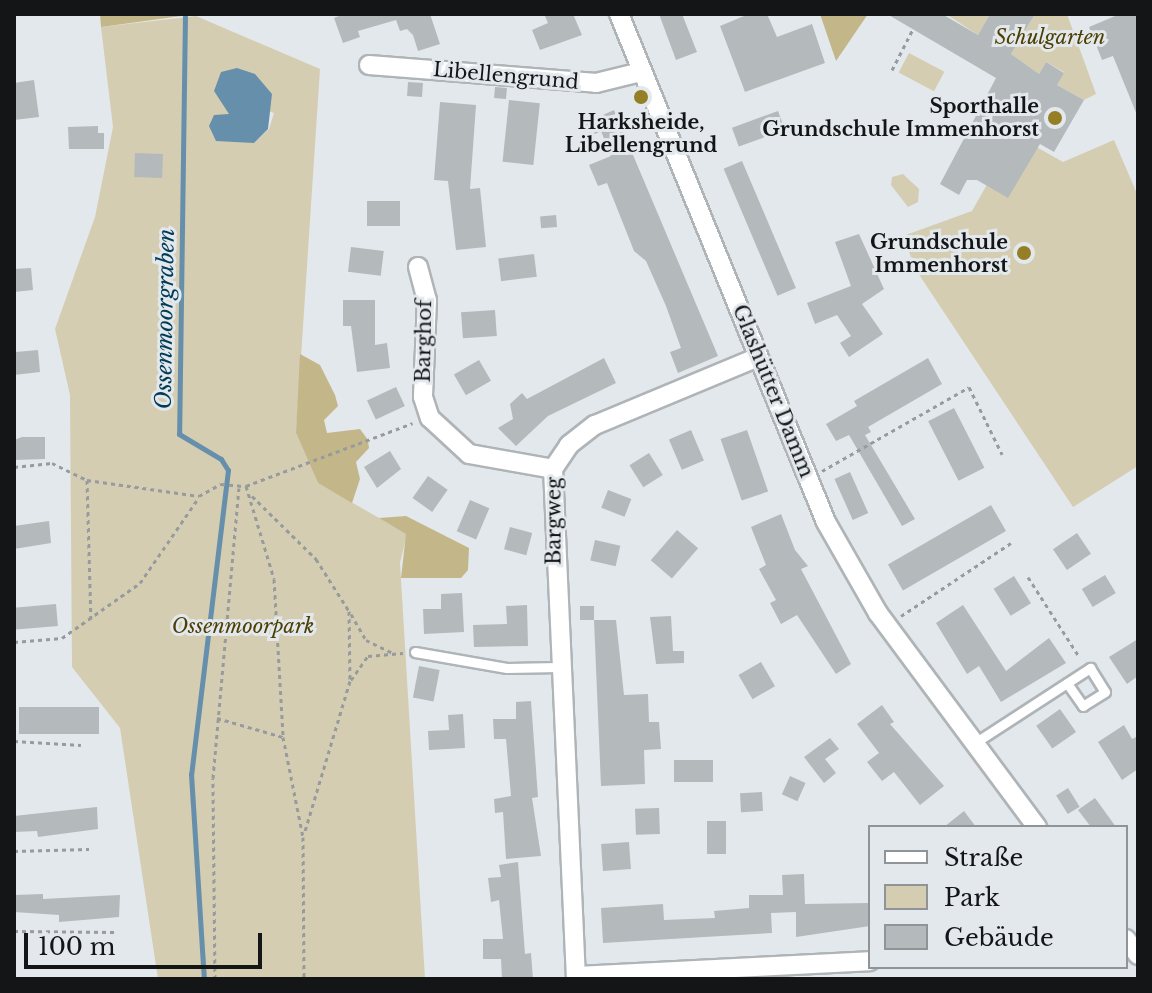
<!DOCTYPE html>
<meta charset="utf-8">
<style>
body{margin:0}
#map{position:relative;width:1152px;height:993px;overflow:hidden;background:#e3e8ec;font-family:"Libre Baskerville",serif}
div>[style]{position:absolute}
.green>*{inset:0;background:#d4cdb1;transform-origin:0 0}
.forest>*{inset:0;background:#c3b689}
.water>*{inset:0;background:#658fab}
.stream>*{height:5px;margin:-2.5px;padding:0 2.5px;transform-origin:2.5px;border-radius:2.5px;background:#658fab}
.building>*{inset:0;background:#b4b9bc;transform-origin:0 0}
.path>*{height:3px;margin-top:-1.5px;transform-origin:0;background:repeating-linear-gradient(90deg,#979b9e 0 4px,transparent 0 8px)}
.roads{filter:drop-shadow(2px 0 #afb4b7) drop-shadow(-2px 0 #afb4b7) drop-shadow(0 2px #afb4b7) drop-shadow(0 -2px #afb4b7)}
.service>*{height:9px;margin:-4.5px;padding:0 4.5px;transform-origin:4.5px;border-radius:4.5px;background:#fff}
.minor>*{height:18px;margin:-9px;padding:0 9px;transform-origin:9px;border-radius:9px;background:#fff}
.dots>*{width:22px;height:22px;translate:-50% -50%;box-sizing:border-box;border:4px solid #e3e8ec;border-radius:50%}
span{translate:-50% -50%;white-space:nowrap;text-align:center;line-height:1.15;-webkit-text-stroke:6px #e3e8ec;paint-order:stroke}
.park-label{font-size:20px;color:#4d3f04;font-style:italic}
.street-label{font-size:20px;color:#131516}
.poi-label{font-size:20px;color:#131516;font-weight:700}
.right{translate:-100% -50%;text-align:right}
.water-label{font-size:22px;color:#003b58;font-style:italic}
.frame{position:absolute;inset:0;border:16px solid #131516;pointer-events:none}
.legend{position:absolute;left:868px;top:825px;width:260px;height:144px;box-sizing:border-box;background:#e3e8ec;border:2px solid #909496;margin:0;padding:10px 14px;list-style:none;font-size:24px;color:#131516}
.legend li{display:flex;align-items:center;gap:16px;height:40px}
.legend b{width:40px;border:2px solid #909496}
.scale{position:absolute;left:24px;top:933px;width:238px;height:36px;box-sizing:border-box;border:4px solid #131516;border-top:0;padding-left:10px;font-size:24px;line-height:28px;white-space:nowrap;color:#131516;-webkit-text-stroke:6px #e3e8ec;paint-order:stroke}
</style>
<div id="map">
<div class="green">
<i style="clip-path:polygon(946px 14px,990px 14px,978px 35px)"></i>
<i style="clip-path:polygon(1035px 14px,1067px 14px,1096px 94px,1084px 100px,1057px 85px,1064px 72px,1046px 62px,1039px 74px,1011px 54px)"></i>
<i style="clip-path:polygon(evenodd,196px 16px,320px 69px,296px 433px,318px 483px,407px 534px,400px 563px,425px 979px,158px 979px,120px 728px,72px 667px,70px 395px,55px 329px,95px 217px,113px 127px,101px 27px,196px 16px,214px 91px,274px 113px,269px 129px,254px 143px,214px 91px)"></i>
<i style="left:909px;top:53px;width:40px;height:22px;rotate:28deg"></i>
<i style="clip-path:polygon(1015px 135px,1063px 162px,1114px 140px,1138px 196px,1138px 466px,1073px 507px,916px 270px,903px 236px,972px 211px)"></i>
<i style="clip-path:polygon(903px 174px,919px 189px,918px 202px,908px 207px,891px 185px,892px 177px)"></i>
</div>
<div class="forest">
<i style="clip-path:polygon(100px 14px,196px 14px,101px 27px)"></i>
<i style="clip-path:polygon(820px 14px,868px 14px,836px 61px,821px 17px)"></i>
<i style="clip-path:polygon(300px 354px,320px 365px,335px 395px,338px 406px,324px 420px,327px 433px,360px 429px,368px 440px,369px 448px,356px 462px,360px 479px,352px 503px,318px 483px,296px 433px)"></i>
<i style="clip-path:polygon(406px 516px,469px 548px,468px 570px,461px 578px,401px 578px,406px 534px,379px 518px)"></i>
</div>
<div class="water">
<i style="clip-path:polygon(237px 68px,255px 74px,272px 94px,268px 129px,254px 143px,216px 141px,209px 126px,214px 115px,229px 114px,214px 91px,221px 72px)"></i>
</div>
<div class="stream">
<i style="left:185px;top:14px;width:420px;rotate:90.8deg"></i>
<i style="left:179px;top:434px;width:49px;rotate:30.8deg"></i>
<i style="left:221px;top:459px;width:13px;rotate:58deg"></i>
<i style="left:228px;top:470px;width:306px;rotate:96.9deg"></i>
<i style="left:191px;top:774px;width:205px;rotate:86.4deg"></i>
</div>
<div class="building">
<i style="clip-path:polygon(344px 14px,430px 14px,440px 44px,418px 51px,413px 35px,407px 29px,400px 31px,396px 20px,358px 31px,360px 37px,343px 43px,334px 18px)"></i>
<i style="clip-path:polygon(544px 14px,573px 14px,582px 35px,540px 50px,532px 30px,548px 23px)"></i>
<i style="clip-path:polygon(659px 14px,682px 14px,697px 52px,676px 60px)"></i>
<i style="clip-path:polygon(749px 14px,767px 14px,777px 37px,812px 24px,825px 63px,745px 92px,720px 26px)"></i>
<i style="clip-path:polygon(887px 14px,942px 14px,978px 35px,990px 14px,1035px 14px,1011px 54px,1039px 74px,1046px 62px,1064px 73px,1057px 85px,1084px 100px,1054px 152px,1040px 144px,1008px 198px,977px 180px,967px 180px,959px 195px,940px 184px,996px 78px)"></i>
<i style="clip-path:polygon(1120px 14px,1138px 14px,1137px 115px,1113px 56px,1102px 60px,1089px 27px)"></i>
<i style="clip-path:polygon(34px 80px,39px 117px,14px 120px,14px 83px)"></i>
<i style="left:408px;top:82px;width:15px;height:14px;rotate:4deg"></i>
<i style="left:495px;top:87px;width:12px;height:11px;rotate:5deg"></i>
<i style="left:509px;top:100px;width:31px;height:62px;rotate:6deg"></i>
<i style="clip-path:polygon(440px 102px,476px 105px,470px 189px,480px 188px,486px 247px,456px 250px,448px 181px,434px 180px)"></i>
<i style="clip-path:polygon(614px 110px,718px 356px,678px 373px,670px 352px,681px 348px,666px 306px,646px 261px,634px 251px,607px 183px,598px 186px,589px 165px,611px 156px,601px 131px,591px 136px,585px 123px)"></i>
<i style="left:778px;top:111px;width:20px;height:49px;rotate:70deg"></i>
<i style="clip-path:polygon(98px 126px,98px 133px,104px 133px,104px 149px,69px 149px,68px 127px)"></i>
<i style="left:135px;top:153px;width:28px;height:24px;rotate:2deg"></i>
<i style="left:742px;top:161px;width:138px;height:20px;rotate:67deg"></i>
<i style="left:367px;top:201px;width:33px;height:25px"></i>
<i style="left:556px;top:215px;width:12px;height:16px;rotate:85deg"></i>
<i style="clip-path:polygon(859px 234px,884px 289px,862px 304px,883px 334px,849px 357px,840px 343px,851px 336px,837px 315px,815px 324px,807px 303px,851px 286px,835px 242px)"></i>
<i style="left:351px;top:247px;width:33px;height:25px;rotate:7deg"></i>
<i style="left:534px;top:254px;width:23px;height:36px;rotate:83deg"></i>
<i style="clip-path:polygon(31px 268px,33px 290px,14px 292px,14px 269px)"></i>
<i style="clip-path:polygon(343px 300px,375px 300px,375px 345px,387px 343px,390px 368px,357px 372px,351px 326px,343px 326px)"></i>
<i style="left:495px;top:310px;width:26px;height:34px;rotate:86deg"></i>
<i style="clip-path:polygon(38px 350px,40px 372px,14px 375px,16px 352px)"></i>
<i style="clip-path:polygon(604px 358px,616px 383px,548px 416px,516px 446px,498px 428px,513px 419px,510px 404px,522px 393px,527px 399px)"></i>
<i style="clip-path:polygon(928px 358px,942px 384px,868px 427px,871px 432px,865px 435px,915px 519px,902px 526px,849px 435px,836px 441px,826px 424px,857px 406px,854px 401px)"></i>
<i style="left:479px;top:360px;width:24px;height:29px;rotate:60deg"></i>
<i style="left:396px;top:387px;width:21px;height:32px;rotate:65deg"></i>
<i style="left:954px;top:408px;width:67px;height:29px;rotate:63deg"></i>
<i style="left:691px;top:430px;width:33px;height:24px;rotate:67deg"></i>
<i style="left:747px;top:430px;width:65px;height:28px;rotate:71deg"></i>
<i style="clip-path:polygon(22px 437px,45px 437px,45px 459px,14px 460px,14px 440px)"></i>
<i style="clip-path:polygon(390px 451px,401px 469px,377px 488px,364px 467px)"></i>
<i style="left:649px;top:453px;width:26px;height:23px;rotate:58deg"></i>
<i style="left:850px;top:472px;width:45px;height:17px;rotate:66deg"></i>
<i style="left:428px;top:476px;width:24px;height:27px;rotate:35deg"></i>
<i style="left:608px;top:490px;width:25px;height:19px;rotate:21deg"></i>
<i style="left:470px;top:500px;width:21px;height:34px;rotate:23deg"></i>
<i style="left:991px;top:505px;width:30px;height:119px;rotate:60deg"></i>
<i style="clip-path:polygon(781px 514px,795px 550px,808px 566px,801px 569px,851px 664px,836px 674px,797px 615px,781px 624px,770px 603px,776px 600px,759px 569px,766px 565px,751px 527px)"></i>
<i style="clip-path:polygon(49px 521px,51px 543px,14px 549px,14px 526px)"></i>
<i style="left:510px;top:527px;width:23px;height:23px;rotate:15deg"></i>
<i style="left:677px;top:530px;width:28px;height:40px;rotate:41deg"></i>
<i style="left:1077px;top:533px;width:25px;height:29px;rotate:56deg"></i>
<i style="left:595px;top:540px;width:26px;height:21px;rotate:13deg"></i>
<i style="left:1105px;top:575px;width:21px;height:27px;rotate:59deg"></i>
<i style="left:1014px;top:576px;width:32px;height:24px;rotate:58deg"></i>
<i style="clip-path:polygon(462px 593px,464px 632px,424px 634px,423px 609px,441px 609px,441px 594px)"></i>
<i style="left:56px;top:604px;width:22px;height:42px;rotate:85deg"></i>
<i style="clip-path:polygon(527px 605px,528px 646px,474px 647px,473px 625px,507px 624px,506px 606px)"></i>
<i style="clip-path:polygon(963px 605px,1006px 671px,1049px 638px,1066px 663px,1001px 702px,979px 666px,967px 674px,936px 623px)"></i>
<i style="left:594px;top:606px;width:14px;height:14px;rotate:90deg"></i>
<i style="clip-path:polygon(671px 616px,673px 651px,684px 651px,684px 663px,656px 664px,650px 617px)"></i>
<i style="clip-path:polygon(594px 620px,616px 620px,624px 695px,648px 694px,649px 722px,659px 722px,661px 749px,644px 750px,645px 784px,601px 786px)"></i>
<i style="clip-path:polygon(1138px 639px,1138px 676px,1127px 684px,1109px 657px)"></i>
<i style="left:761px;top:662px;width:28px;height:26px;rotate:60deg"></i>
<i style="left:419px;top:666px;width:21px;height:32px;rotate:11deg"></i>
<i style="clip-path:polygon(531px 701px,538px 797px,532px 798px,541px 856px,506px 859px,503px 812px,495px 813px,494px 799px,511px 796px,506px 739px,494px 739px,493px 719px,516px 719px,516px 702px)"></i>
<i style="clip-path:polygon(882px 705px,894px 722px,890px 724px,944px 786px,920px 805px,894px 772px,882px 781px,867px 762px,879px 753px,857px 724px)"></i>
<i style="left:99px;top:707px;width:27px;height:80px;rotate:90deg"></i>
<i style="left:1060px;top:709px;width:28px;height:29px;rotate:55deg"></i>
<i style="clip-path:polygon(463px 714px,465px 748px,429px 750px,428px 731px,449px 730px,448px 715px)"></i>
<i style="clip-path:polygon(1124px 725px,1132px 739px,1138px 736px,1138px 769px,1122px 780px,1098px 742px)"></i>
<i style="clip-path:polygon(830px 738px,839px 749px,825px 759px,836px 773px,824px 783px,804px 757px)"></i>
<i style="left:713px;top:760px;width:22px;height:39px;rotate:90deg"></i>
<i style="left:790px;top:776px;width:17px;height:20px;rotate:24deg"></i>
<i style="left:1068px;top:788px;width:22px;height:14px;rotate:58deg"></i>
<i style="left:762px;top:792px;width:19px;height:22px;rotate:87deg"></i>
<i style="clip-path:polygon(1095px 798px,1116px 827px,1091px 827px,1078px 810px)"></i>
<i style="clip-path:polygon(97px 807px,98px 829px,38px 837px,37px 831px,14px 832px,14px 816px)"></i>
<i style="left:659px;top:808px;width:26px;height:24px;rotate:88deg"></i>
<i style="clip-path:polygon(964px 811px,976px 827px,944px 827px)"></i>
<i style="left:707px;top:821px;width:19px;height:33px"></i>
<i style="left:629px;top:842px;width:27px;height:28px;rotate:86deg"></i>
<i style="clip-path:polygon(518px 862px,525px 954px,531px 953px,533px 979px,502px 979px,501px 959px,483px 959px,483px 939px,503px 939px,499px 900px,491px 902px,488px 878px,501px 877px,499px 865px)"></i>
<i style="clip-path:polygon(804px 874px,805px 904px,870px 903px,870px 926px,796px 937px,796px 912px,771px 913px,772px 933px,603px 943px,601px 908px,663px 904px,664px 920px,715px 918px,714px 911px,749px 908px,749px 895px,783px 895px,782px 875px)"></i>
<i style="clip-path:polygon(43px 894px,43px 899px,120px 895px,119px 917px,59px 922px,59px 915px,14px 912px,14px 895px)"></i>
</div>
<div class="path">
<i style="left:892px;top:70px;width:46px;rotate:-62.9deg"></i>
<i style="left:14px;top:467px;width:38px;rotate:-6deg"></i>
<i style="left:52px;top:463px;width:39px;rotate:26deg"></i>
<i style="left:87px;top:480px;width:113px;rotate:8.1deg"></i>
<i style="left:199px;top:496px;width:25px;rotate:-29deg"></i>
<i style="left:221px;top:484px;width:25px;rotate:5deg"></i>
<i style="left:246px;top:486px;width:178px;rotate:-20.7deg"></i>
<i style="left:822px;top:471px;width:169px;rotate:-29.7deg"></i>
<i style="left:969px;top:387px;width:75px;rotate:63.8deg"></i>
<i style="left:87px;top:480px;width:139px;rotate:88.4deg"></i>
<i style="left:246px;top:486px;width:97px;rotate:73.2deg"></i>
<i style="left:274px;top:579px;width:158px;rotate:86.7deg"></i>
<i style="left:283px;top:737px;width:102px;rotate:78.7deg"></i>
<i style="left:303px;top:837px;width:142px;rotate:89.6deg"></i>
<i style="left:252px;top:496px;width:90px;rotate:44.5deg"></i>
<i style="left:316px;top:559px;width:62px;rotate:57.6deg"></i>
<i style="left:349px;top:611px;width:70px;rotate:89.2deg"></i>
<i style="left:350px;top:681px;width:160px;rotate:106.7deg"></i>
<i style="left:1028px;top:577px;width:96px;rotate:57.3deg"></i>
<i style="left:351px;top:614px;width:30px;rotate:60deg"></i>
<i style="left:366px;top:640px;width:30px;rotate:26deg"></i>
<i style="left:901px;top:616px;width:132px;rotate:-33.6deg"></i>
<i style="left:14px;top:642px;width:48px;rotate:-4.8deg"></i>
<i style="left:62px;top:638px;width:95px;rotate:-35.2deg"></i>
<i style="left:140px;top:583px;width:104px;rotate:-55.5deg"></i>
<i style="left:351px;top:680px;width:29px;rotate:-55deg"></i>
<i style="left:368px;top:656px;width:35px;rotate:-5deg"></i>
<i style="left:217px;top:718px;width:69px;rotate:16.1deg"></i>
<i style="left:14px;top:741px;width:67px;rotate:3.4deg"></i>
<i style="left:14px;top:851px;width:75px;rotate:-1.5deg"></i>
<i style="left:14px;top:931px;width:101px;rotate:0.6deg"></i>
<i style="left:215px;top:979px;width:201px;rotate:-90.6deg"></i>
<i style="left:213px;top:778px;width:291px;rotate:-84.9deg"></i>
</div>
<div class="roads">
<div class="service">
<i style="left:415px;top:652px;width:93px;rotate:9.9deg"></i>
<i style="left:507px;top:668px;width:52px;rotate:-1.1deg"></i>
<i style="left:973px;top:744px;width:140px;rotate:-33deg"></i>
<i style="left:1090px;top:668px;width:28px;rotate:58deg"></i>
<i style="left:1105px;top:692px;width:26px;rotate:148deg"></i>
<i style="left:1083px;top:706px;width:28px;rotate:-125deg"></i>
</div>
<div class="minor">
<i style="left:619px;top:14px;width:549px;rotate:67.83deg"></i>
<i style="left:826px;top:522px;width:105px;rotate:60.3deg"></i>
<i style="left:878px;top:613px;width:267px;rotate:53.4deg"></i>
<i style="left:369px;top:65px;width:228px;rotate:4.5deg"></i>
<i style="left:596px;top:83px;width:46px;rotate:-13.7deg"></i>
<i style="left:418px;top:267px;width:34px;rotate:75deg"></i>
<i style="left:427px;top:300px;width:97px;rotate:92.4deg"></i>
<i style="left:423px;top:397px;width:22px;rotate:72deg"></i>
<i style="left:430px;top:418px;width:53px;rotate:42.7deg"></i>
<i style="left:469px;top:454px;width:85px;rotate:10.1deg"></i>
<i style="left:1126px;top:939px;width:20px;rotate:53deg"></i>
<i style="left:576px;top:976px;width:294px;rotate:-2.9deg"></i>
<i style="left:576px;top:979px;width:511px;rotate:-92.58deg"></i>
<i style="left:553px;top:469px;width:29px;rotate:-56deg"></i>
<i style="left:569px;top:445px;width:33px;rotate:-38deg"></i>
<i style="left:595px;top:425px;width:177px;rotate:-22.6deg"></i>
</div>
</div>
<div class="dots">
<i style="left:641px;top:97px;background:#957f26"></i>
<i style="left:1055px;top:118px;background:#957f26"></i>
<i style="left:1024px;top:253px;background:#957f26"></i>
</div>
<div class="park-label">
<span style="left:1050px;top:37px">Schulgarten</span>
<span style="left:243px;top:626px">Ossenmoorpark</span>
</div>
<div class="street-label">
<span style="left:506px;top:76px;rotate:5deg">Libellengrund</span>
<span style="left:424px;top:341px;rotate:-89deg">Barghof</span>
<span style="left:773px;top:391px;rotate:68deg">Glashütter Damm</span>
<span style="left:554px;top:521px;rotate:-90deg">Bargweg</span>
</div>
<div class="poi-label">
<span class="right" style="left:1039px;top:118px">Sporthalle<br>Grundschule Immenhorst</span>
<span style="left:641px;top:134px">Harksheide,<br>Libellengrund</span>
<span class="right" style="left:1008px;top:254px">Grundschule<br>Immenhorst</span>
</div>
<div class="water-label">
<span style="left:165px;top:319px;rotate:-89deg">Ossenmoorgraben</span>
</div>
<div class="frame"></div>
<ul class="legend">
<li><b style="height:10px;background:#fff"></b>Straße</li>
<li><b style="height:22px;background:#d4cdb1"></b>Park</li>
<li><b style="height:22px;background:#b4b9bc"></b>Gebäude</li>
</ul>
<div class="scale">100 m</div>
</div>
